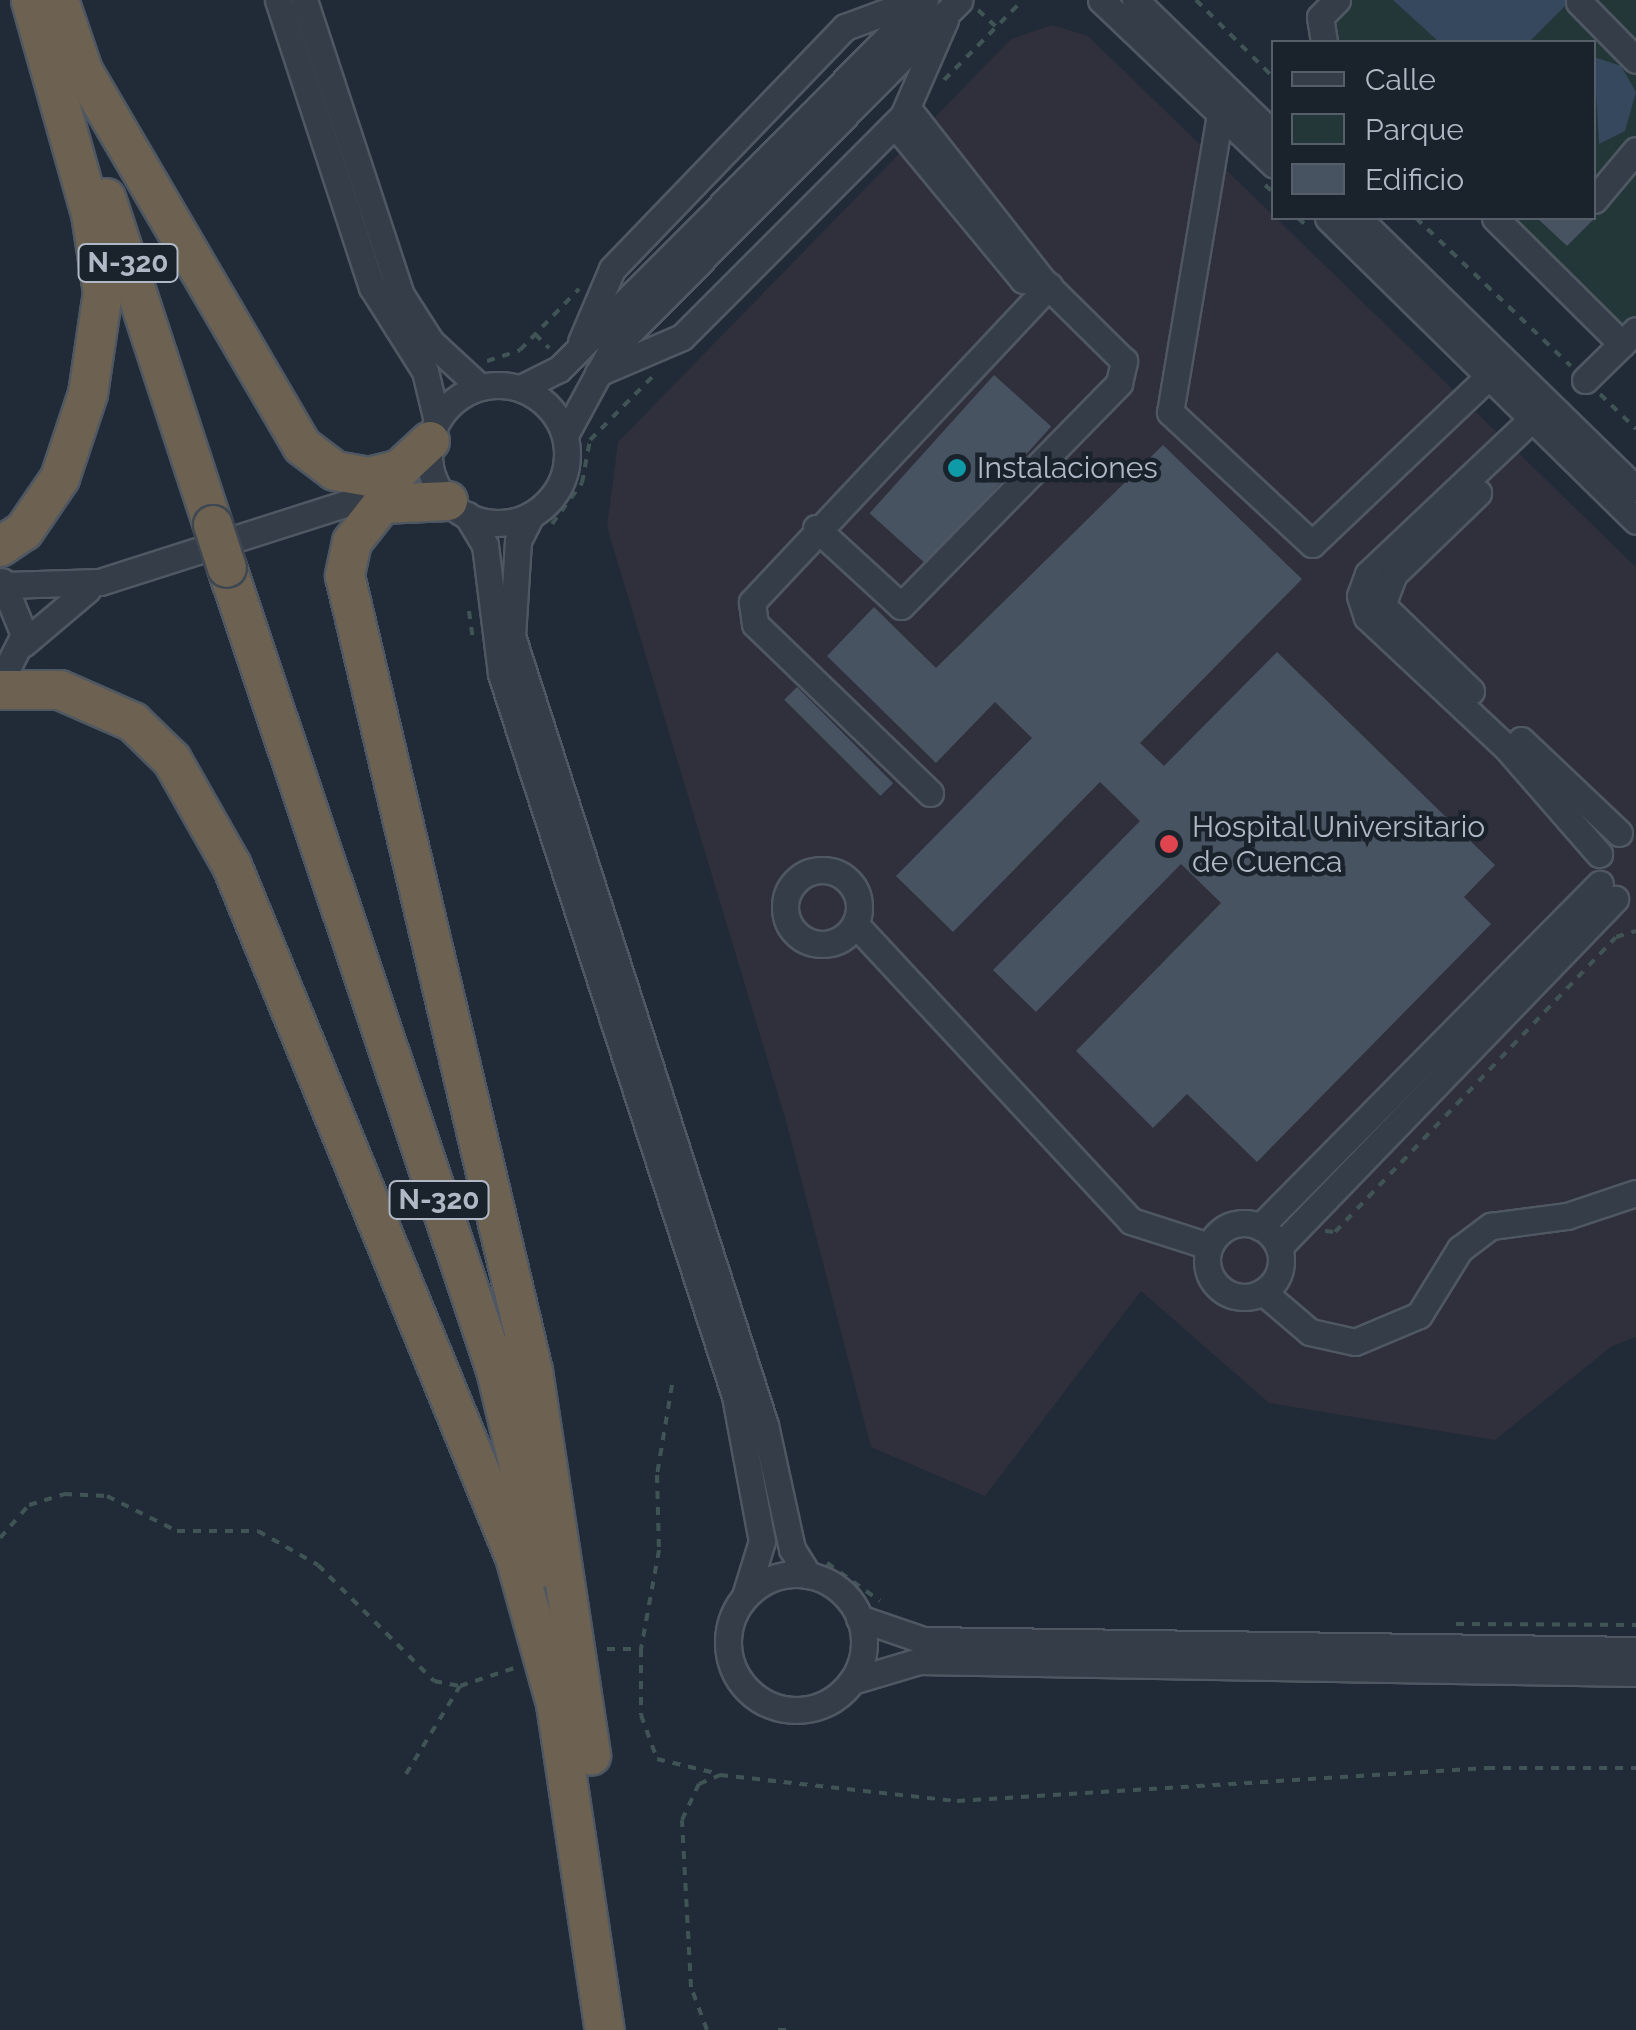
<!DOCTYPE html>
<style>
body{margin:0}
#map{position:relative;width:1636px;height:2030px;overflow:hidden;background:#212b37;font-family:Raleway,sans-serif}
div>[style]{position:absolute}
.medical>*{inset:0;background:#302f3c}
.green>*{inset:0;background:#233738}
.water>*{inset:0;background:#35485e}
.building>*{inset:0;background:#475361;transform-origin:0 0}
.path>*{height:4px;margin-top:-2px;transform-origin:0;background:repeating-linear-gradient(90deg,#405456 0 8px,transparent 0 16px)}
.roads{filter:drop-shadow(2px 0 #4f5862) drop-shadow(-2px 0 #4f5862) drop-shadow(0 2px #4f5862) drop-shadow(0 -2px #4f5862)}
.minor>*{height:25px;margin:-12.5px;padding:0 12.5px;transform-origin:12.5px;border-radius:12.5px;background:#343d48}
.minor>.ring{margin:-12.5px;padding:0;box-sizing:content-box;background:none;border:25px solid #343d48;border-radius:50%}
.highway>*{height:38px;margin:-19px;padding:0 19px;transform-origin:19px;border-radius:19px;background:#6d6151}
.bridges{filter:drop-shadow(2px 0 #3f4852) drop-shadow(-2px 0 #3f4852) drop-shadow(0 2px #3f4852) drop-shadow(0 -2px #3f4852)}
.highway-bridge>*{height:38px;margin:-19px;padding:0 19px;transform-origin:19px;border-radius:19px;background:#6d6151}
.dots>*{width:28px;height:28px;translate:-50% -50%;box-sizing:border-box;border:5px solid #1a222c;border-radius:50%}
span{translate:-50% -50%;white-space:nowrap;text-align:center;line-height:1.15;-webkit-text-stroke:9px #1a222c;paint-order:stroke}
.shield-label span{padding:2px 8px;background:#1a222c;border:2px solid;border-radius:8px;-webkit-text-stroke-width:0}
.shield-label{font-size:28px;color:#afb8c4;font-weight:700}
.poi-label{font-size:30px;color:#afb8c4}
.left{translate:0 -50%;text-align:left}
.legend{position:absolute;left:1271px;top:40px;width:325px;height:180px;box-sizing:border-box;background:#1a222c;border:2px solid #565e69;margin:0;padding:12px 18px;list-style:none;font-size:30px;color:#afb8c4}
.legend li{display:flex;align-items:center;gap:20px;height:50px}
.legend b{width:50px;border:2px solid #565e69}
</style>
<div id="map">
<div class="medical">
<i style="clip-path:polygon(1052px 25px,1088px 36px,1636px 567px,1636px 1337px,1612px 1346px,1495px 1440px,1269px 1403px,1141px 1291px,985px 1496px,871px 1447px,786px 1121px,607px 527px,618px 442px,1011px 39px)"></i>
</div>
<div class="green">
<i style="clip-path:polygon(1351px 0,1636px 0,1636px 333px,1628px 341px,1506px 218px,1594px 218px,1594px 42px,1333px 42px,1321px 30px)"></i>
</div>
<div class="water">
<i style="clip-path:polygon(1393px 0,1571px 0,1529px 42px,1439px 42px)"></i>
<i style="clip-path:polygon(1594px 57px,1621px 66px,1636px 92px,1625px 131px,1599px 144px)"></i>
</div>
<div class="building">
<i style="clip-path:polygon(1537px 218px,1595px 218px,1567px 246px)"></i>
<i style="left:994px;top:375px;width:77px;height:186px;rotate:42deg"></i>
<i style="clip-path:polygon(1163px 445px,1302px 579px,1140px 743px,1164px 766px,1277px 652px,1495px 865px,1464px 897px,1491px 924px,1257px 1162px,1187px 1094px,1153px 1128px,1076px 1051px,1221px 903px,1181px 864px,1036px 1012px,993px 970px,1140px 821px,1100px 782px,953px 932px,896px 876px,1032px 738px,995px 702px,936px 763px,827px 656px,874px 607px,936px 668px)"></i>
<i style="left:797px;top:687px;width:136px;height:18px;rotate:45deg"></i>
</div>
<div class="path">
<i style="left:1196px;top:0;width:110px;rotate:45deg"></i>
<i style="left:978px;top:10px;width:25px;rotate:43deg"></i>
<i style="left:944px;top:80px;width:112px;rotate:-45.4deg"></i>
<i style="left:1265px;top:185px;width:12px;rotate:42deg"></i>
<i style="left:1298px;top:218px;width:15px;rotate:42deg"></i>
<i style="left:1416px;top:218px;width:214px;rotate:43.7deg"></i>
<i style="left:535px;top:334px;width:20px;rotate:45deg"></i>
<i style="left:487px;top:361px;width:35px;rotate:-18deg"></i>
<i style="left:520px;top:350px;width:85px;rotate:-46deg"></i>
<i style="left:1600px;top:394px;width:50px;rotate:44.2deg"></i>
<i style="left:552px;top:524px;width:51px;rotate:-53.8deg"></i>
<i style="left:582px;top:483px;width:44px;rotate:-79.5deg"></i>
<i style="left:590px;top:440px;width:95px;rotate:-45.4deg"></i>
<i style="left:469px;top:611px;width:30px;rotate:82deg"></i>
<i style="left:1325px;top:1231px;width:10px;rotate:6deg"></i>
<i style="left:1335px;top:1232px;width:407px;rotate:-46.4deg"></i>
<i style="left:1616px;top:937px;width:21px;rotate:-17deg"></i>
<i style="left:672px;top:1385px;width:91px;rotate:99.5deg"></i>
<i style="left:657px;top:1475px;width:75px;rotate:88.5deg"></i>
<i style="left:659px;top:1550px;width:101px;rotate:100.3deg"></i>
<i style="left:641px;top:1649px;width:66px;rotate:90deg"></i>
<i style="left:641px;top:1715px;width:47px;rotate:70deg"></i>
<i style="left:657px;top:1759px;width:64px;rotate:13.6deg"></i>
<i style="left:0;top:1538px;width:44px;rotate:-48.7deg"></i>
<i style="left:29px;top:1505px;width:37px;rotate:-17deg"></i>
<i style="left:64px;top:1494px;width:43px;rotate:2.7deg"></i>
<i style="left:107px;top:1496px;width:78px;rotate:26.6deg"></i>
<i style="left:177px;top:1531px;width:81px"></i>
<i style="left:258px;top:1531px;width:69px;rotate:29.5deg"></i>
<i style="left:318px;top:1565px;width:164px;rotate:45deg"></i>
<i style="left:434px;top:1681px;width:26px;rotate:11deg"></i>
<i style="left:827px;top:1563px;width:65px;rotate:35.6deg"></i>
<i style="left:1456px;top:1624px;width:180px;rotate:0.3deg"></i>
<i style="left:607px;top:1649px;width:34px"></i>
<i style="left:406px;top:1774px;width:103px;rotate:-58.5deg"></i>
<i style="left:460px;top:1686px;width:57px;rotate:-18.4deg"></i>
<i style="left:707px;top:2030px;width:46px;rotate:-110.4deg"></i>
<i style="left:691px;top:1987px;width:167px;rotate:-93.1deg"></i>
<i style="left:682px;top:1820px;width:40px;rotate:-65deg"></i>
<i style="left:699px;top:1784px;width:23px;rotate:-23deg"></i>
<i style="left:720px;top:1775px;width:238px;rotate:6.3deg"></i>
<i style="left:957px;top:1801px;width:531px;rotate:-3.56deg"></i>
<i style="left:1487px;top:1768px;width:149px"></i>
<i style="left:778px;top:2030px;width:9px"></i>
</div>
<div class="roads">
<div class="minor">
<i style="left:278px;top:0;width:302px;rotate:71.9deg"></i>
<i style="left:372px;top:287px;width:99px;rotate:57.8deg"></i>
<i style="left:425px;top:371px;width:51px;rotate:76.5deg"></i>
<i style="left:304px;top:0;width:311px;rotate:71.8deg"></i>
<i style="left:401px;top:295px;width:56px;rotate:57.4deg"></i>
<i style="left:431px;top:342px;width:67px;rotate:42.6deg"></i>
<i style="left:1101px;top:0;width:239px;rotate:43.6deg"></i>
<i style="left:1135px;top:0;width:194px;rotate:44.2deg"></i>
<i style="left:1579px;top:2px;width:81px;rotate:45.5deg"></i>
<i style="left:1324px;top:42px;width:25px;rotate:-99deg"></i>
<i style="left:1320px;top:17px;width:24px;rotate:-45deg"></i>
<i style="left:1220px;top:114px;width:302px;rotate:99.5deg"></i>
<i style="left:1170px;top:412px;width:194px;rotate:42.9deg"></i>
<i style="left:1312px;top:544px;width:247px;rotate:-43.5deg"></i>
<i style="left:895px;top:125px;width:201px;rotate:50.4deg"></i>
<i style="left:1023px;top:280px;width:20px;rotate:3deg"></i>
<i style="left:1043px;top:281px;width:219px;rotate:-128.1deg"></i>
<i style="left:1594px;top:200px;width:65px;rotate:-50deg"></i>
<i style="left:1328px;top:218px;width:432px;rotate:44.5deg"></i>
<i style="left:1358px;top:218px;width:388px;rotate:44.3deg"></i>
<i style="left:1495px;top:218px;width:179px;rotate:44.8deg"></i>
<i style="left:581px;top:342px;width:79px;rotate:-67deg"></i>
<i style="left:612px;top:269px;width:336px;rotate:-46.1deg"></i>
<i style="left:845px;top:27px;width:78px;rotate:-20.3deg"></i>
<i style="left:598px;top:373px;width:91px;rotate:-23.2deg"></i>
<i style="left:682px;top:337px;width:313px;rotate:-45deg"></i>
<i style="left:903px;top:116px;width:105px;rotate:-66.4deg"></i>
<i style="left:1585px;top:380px;width:71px;rotate:-44.4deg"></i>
<i class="ring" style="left:429px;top:385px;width:113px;height:113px"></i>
<i style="left:521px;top:388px;width:42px;rotate:-26.6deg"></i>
<i style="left:559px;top:369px;width:520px;rotate:-45.23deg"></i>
<i style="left:1535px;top:416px;width:230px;rotate:136.6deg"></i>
<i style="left:1368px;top:574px;width:23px;rotate:110deg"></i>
<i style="left:1360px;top:596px;width:22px;rotate:72deg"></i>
<i style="left:1367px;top:617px;width:190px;rotate:43.1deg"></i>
<i style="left:1506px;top:747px;width:142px;rotate:49deg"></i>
<i style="left:565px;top:435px;width:94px;rotate:-61.5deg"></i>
<i style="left:610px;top:352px;width:496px;rotate:-45.2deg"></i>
<i style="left:467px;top:515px;width:35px;rotate:59deg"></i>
<i style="left:485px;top:545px;width:130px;rotate:82.9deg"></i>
<i style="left:501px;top:674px;width:759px;rotate:72.04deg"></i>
<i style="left:735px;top:1396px;width:147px;rotate:79.5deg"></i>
<i style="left:762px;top:1541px;width:58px;rotate:107.2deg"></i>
<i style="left:531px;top:515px;width:29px;rotate:117deg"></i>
<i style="left:518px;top:541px;width:95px;rotate:93.6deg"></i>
<i style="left:512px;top:636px;width:829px;rotate:72.22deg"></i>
<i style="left:765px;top:1425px;width:127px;rotate:77.7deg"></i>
<i style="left:792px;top:1549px;width:31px;rotate:58deg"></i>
<i style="left:816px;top:528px;width:115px;rotate:42.5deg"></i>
<i style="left:901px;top:606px;width:312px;rotate:-45.6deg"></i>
<i style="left:1119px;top:383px;width:23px;rotate:-77deg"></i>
<i style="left:1124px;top:361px;width:114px;rotate:-135.4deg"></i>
<i style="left:6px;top:585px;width:94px;rotate:-1.8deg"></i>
<i style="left:100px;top:582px;width:310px;rotate:-17.7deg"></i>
<i style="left:23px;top:644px;width:84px;rotate:-40.2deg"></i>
<i style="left:0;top:682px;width:53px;rotate:-62.9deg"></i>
<i style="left:24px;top:635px;width:58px;rotate:-112.2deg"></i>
<i style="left:1471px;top:691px;width:124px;rotate:-136deg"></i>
<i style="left:1382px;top:605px;width:33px;rotate:-69deg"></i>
<i style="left:1394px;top:574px;width:117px;rotate:-44deg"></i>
<i style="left:1521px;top:740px;width:135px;rotate:43.5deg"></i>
<i style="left:930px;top:793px;width:243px;rotate:-136deg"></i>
<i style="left:755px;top:624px;width:22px;rotate:-98deg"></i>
<i style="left:752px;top:602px;width:434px;rotate:-46.8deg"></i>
<i class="ring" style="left:785px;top:870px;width:49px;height:49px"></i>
<i style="left:855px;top:924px;width:405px;rotate:47.1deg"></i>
<i style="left:1131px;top:1221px;width:82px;rotate:17.8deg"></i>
<i class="ring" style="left:1207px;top:1223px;width:49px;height:49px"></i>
<i style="left:1260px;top:1227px;width:483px;rotate:-45.3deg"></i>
<i style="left:1279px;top:1247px;width:484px;rotate:-46deg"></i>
<i style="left:1263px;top:1292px;width:62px;rotate:40.4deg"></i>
<i style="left:1310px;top:1332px;width:46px;rotate:12.5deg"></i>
<i style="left:1355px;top:1342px;width:69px;rotate:-22.9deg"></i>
<i style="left:1419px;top:1315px;width:78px;rotate:-58.2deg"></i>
<i style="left:1460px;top:1249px;width:39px;rotate:-37deg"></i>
<i style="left:1491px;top:1226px;width:77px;rotate:-7.5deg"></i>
<i style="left:1567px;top:1216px;width:73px;rotate:-18.4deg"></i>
<i class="ring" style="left:728px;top:1574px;width:111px;height:111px"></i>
<i style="left:859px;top:1618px;width:68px;rotate:19deg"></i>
<i style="left:923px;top:1640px;width:713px;rotate:0.8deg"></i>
<i style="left:852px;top:1681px;width:70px;rotate:-16.6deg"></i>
<i style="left:919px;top:1661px;width:717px;rotate:0.96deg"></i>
</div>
<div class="highway">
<i style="left:59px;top:0;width:75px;rotate:71.3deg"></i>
<i style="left:83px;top:71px;width:434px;rotate:59.7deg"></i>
<i style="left:302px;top:446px;width:41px;rotate:37.1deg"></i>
<i style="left:335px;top:471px;width:35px;rotate:10deg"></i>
<i style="left:369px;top:477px;width:32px;rotate:-14deg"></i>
<i style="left:400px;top:469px;width:41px;rotate:-43deg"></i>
<i style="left:106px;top:198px;width:344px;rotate:71.9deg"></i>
<i style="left:448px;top:501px;width:66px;rotate:177.4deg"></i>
<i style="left:382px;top:504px;width:48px;rotate:128.3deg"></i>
<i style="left:352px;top:542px;width:35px;rotate:102deg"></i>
<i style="left:345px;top:576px;width:817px;rotate:76.7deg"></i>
<i style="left:533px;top:1371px;width:389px;rotate:81.4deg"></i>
<i style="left:0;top:547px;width:29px;rotate:-34deg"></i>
<i style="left:24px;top:531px;width:64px;rotate:-55.8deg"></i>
<i style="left:60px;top:478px;width:89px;rotate:-71.6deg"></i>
<i style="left:88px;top:394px;width:102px;rotate:-81.6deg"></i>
<i style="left:103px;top:293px;width:80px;rotate:-98.6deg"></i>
<i style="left:91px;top:214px;width:222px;rotate:-105.7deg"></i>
<i style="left:227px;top:568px;width:846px;rotate:71.46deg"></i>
<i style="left:496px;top:1370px;width:203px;rotate:76.6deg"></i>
<i style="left:0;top:690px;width:60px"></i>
<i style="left:60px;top:690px;width:80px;rotate:23.7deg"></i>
<i style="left:133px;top:722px;width:54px;rotate:44.3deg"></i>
<i style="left:172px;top:760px;width:122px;rotate:60.5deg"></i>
<i style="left:232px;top:866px;width:747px;rotate:67.73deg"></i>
<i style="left:515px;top:1557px;width:153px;rotate:74.4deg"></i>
<i style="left:556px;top:1704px;width:330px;rotate:81.5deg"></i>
</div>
</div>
<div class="bridges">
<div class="highway-bridge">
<i style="left:213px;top:525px;width:45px;rotate:72deg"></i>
</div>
</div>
<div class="dots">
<i style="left:957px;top:468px;background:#0f9aa8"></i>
<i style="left:1169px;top:844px;background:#e0444e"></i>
</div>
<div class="shield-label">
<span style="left:128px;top:263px">N-320</span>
<span style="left:439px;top:1200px">N-320</span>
</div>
<div class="poi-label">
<span class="left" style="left:977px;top:468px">Instalaciones</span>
<span class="left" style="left:1192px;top:844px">Hospital Universitario<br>de Cuenca</span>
</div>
<ul class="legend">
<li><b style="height:12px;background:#343d48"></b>Calle</li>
<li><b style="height:28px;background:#233738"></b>Parque</li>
<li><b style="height:28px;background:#475361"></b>Edificio</li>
</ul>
</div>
